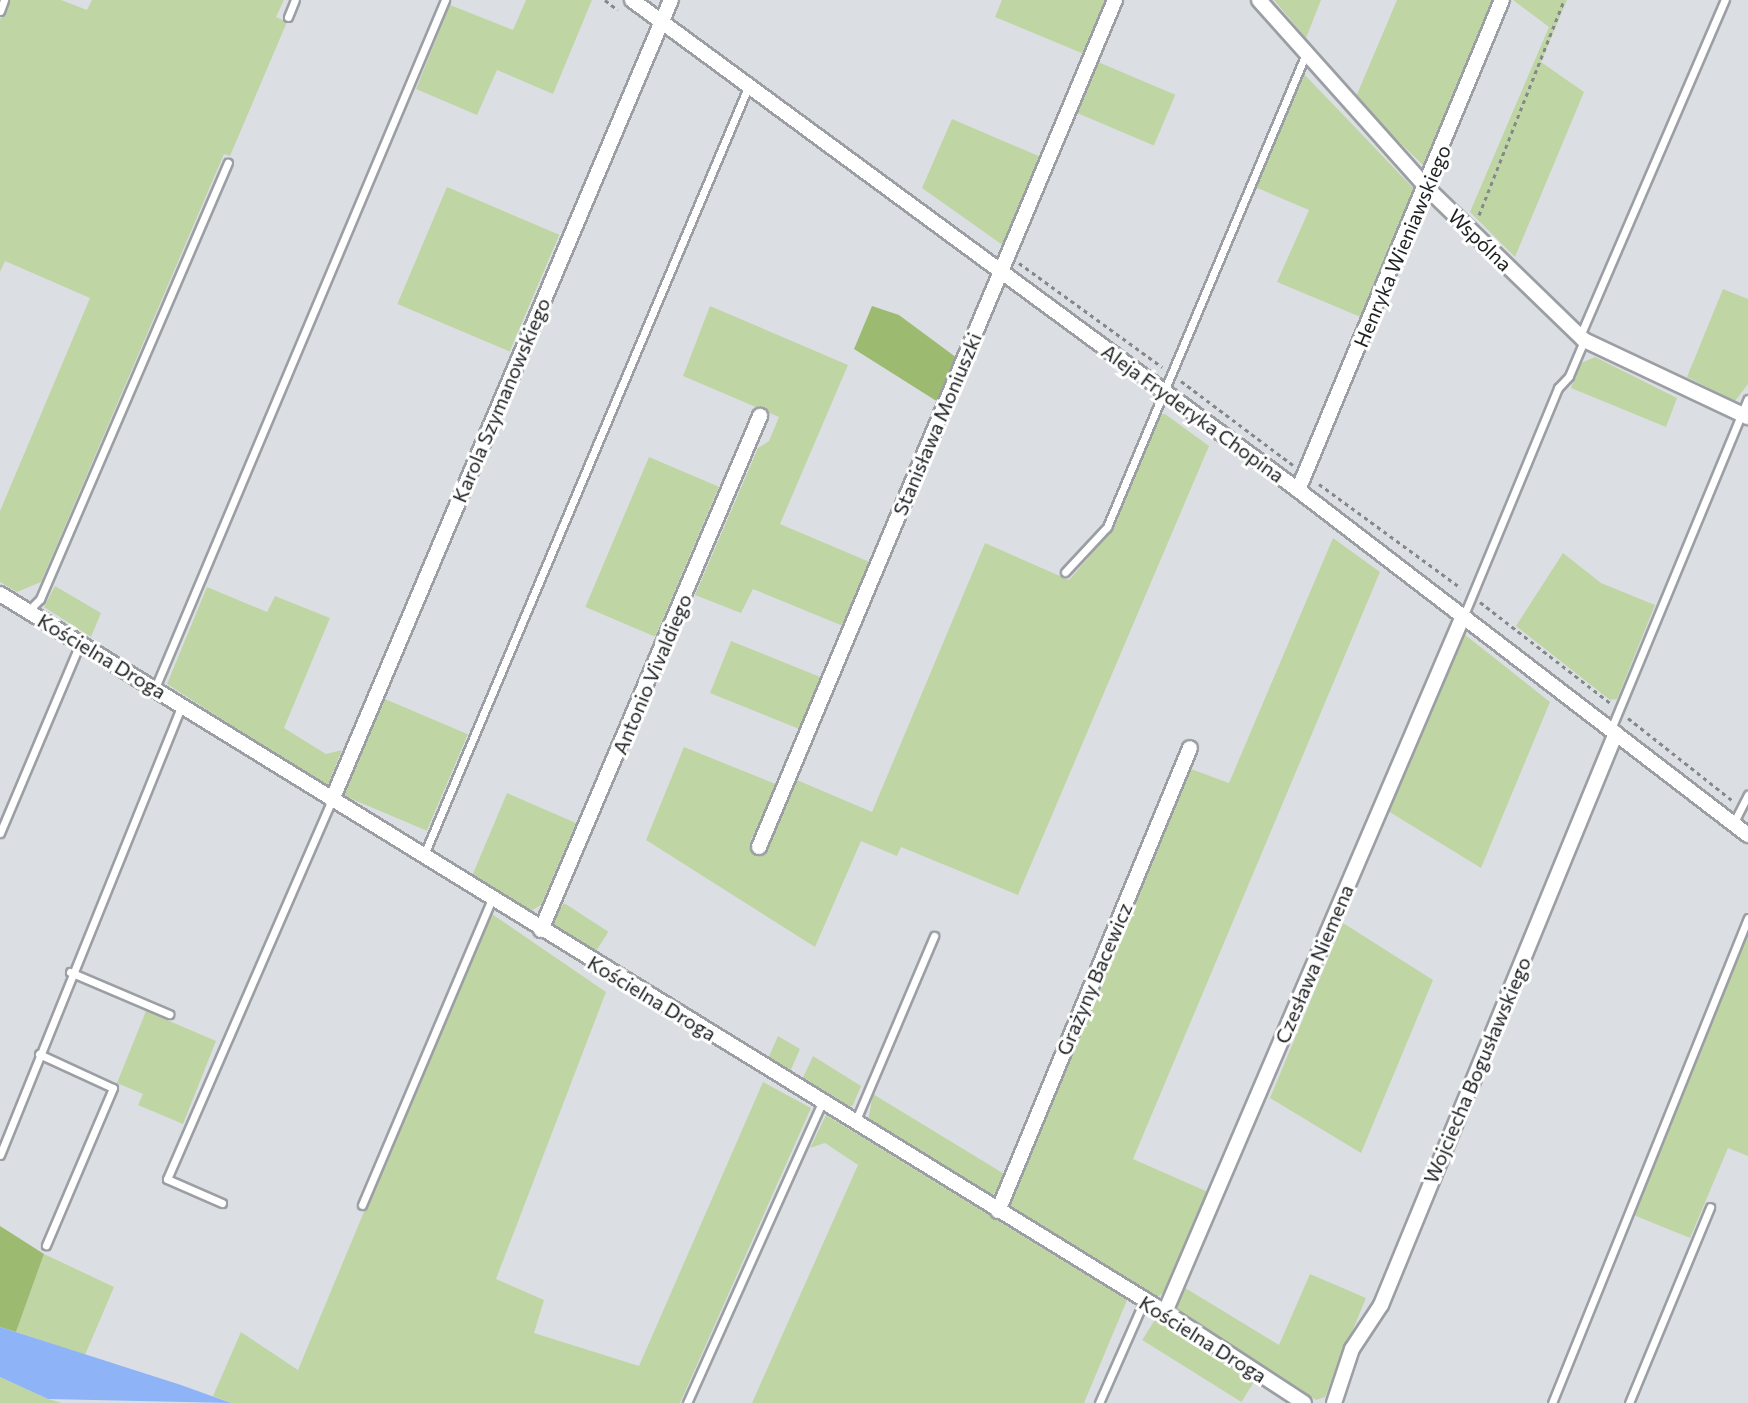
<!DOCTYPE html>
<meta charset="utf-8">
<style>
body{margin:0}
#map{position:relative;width:1748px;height:1403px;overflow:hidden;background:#dbdfe4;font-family:Commissioner,sans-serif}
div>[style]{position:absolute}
.green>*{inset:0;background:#c0d5a4;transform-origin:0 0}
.forest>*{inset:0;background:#9dbb70}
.water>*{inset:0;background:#8eb3f6}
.path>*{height:3px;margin-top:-1.5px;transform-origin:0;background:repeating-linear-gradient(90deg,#84888b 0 4px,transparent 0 8px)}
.roads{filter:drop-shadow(2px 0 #9b9fa3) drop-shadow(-2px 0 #9b9fa3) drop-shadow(0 2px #9b9fa3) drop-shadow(0 -2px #9b9fa3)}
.service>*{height:7px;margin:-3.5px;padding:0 3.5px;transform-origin:3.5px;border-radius:3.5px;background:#fff}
.minor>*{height:14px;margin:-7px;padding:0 7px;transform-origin:7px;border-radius:7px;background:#fff}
span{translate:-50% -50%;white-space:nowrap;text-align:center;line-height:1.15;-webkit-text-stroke:6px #fff;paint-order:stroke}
.street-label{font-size:20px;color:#1d1f21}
</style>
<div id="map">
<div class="green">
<i style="clip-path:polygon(8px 0,61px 0,87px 10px,92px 0,284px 0,276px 17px,287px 22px,230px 156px,224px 154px,41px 582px,17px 592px,0 582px,0 511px,90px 298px,5px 261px,0 272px,0 20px)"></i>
<i style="clip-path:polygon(526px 0,592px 0,553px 94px,497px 70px,477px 115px,416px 89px,450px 5px,513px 30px)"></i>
<i style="clip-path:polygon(1002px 0,1107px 0,1084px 54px,995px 17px)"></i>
<i style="clip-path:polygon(1274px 0,1321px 0,1306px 38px)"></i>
<i style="clip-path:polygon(1397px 0,1497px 0,1426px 168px,1355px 99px)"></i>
<i style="clip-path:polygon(1513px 0,1567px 0,1541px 62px,1584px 92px,1515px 257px,1470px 212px,1549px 27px)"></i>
<i style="left:1098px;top:62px;width:84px;height:55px;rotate:23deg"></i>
<i style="clip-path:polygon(1303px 73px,1416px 191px,1363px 318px,1277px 282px,1309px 210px,1255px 187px)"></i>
<i style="clip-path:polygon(952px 119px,1041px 157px,1004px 246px,922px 188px)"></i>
<i style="left:447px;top:187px;width:122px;height:127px;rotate:23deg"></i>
<i style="clip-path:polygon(1723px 289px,1748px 299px,1748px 384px,1735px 401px,1687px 377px)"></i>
<i style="clip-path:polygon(710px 306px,848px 365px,780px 524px,872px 563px,843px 626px,753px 589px,741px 613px,695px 595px,758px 448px,769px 441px,779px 417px,683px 376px)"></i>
<i style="clip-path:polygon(1595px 357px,1677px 398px,1666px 427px,1571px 388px,1581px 363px)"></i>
<i style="clip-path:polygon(1165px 414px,1209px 446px,1018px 895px,901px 847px,897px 856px,861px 841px,815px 947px,646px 840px,684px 747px,778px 785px,750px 842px,757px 856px,766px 852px,797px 780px,872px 812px,985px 543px,1069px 580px,1109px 534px,1159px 415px)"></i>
<i style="left:649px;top:457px;width:76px;height:163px;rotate:23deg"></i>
<i style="clip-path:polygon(1333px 538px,1380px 572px,1133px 1159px,1208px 1192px,1165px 1292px,1157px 1297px,1007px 1208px,1191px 769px,1229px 783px)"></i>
<i style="clip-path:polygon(1563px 553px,1601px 583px,1655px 605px,1617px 699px,1610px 700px,1516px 626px)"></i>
<i style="clip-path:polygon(55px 586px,101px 613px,91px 637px,44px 607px)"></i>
<i style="clip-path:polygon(207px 587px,267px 612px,275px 596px,330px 618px,284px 728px,326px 754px,342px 750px,327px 787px,167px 684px)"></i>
<i style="clip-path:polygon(1464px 634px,1550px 702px,1481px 868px,1388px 811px)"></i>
<i style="left:731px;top:641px;width:97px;height:56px;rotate:22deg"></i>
<i style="left:385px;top:699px;width:90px;height:105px;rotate:23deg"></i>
<i style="clip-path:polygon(507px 793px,576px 823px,541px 905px,531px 911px,472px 876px)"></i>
<i style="left:564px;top:903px;width:53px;height:24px;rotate:33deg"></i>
<i style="clip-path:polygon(489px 912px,606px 992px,496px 1279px,544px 1300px,534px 1333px,639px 1366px,763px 1082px,811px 1108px,680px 1403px,231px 1403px,213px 1396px,241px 1332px,298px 1370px)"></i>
<i style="clip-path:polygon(1343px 923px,1433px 980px,1361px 1153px,1270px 1098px)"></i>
<i style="clip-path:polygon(1748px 932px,1748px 1156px,1728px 1148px,1690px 1238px,1631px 1214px)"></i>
<i style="clip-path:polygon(146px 1011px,216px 1041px,183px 1124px,138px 1105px,143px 1094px,117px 1083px)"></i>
<i style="clip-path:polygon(778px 1036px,800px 1049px,789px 1074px,767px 1061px)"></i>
<i style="clip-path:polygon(813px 1056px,861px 1086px,853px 1105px,846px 1109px,801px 1082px)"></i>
<i style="clip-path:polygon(873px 1094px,1006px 1175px,996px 1193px,985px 1196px,868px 1121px)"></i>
<i style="clip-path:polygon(826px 1115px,1127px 1300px,1084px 1403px,752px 1403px,858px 1165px,825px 1143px,810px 1148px)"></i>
<i style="clip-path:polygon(44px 1254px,114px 1287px,85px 1355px,16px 1332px)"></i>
<i style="clip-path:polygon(1310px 1274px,1366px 1298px,1325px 1397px,1316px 1400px,1173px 1306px,1182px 1286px,1279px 1345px)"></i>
<i style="left:1156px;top:1318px;width:117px;height:26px;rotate:32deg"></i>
<i style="clip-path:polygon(0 1377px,48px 1399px,62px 1403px,0 1403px)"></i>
</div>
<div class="forest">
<i style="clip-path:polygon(872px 306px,899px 315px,957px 358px,938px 402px,854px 349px)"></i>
<i style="clip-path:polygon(0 1226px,44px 1254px,16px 1332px,0 1327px)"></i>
</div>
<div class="water">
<i style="clip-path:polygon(0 1327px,181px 1385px,231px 1403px,48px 1399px,0 1377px)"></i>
</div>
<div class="path">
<i style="left:605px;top:0;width:16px;rotate:38deg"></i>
<i style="left:1479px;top:215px;width:231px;rotate:-68.4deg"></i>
<i style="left:1019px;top:263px;width:177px;rotate:36deg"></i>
<i style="left:1181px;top:381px;width:140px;rotate:36.9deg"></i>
<i style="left:1319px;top:484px;width:176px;rotate:36.2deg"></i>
<i style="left:1480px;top:602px;width:165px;rotate:37.8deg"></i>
<i style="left:1628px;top:718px;width:132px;rotate:38.3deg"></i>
</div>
<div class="roads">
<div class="service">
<i style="left:0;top:11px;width:12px;rotate:-70deg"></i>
<i style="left:288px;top:17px;width:18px;rotate:-68deg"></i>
<i style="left:1580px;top:336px;width:366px;rotate:-66.7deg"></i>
<i style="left:1065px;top:572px;width:62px;rotate:-47deg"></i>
<i style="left:1107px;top:527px;width:511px;rotate:-67.2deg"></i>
<i style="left:28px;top:611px;width:17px;rotate:-45deg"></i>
<i style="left:40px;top:599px;width:475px;rotate:-66.7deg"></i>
<i style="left:1464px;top:615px;width:246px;rotate:-67.5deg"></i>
<i style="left:1558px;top:388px;width:16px;rotate:-47deg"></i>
<i style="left:1569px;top:376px;width:39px;rotate:-67deg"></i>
<i style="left:155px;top:688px;width:747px;rotate:-67.14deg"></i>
<i style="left:1611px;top:729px;width:357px;rotate:-67.5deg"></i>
<i style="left:1733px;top:824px;width:33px;rotate:-63deg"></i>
<i style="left:0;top:833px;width:205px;rotate:-67.1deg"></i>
<i style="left:423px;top:857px;width:838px;rotate:-67.11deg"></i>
<i style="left:70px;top:972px;width:108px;rotate:23deg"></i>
<i style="left:39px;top:1054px;width:81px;rotate:24.7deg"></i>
<i style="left:113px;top:1088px;width:171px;rotate:113.1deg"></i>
<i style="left:856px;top:1120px;width:200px;rotate:-67deg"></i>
<i style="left:0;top:1155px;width:484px;rotate:-68deg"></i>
<i style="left:222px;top:1203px;width:60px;rotate:-156.4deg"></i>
<i style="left:167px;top:1179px;width:413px;rotate:-66.5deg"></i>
<i style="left:362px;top:1205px;width:332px;rotate:-67deg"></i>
<i style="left:687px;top:1403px;width:330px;rotate:-65.8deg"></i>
<i style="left:1099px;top:1403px;width:111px;rotate:-66.2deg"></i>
<i style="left:1552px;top:1403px;width:523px;rotate:-68deg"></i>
<i style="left:1629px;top:1403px;width:212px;rotate:-67.5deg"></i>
</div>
<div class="minor">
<i style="left:632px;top:0;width:827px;rotate:36.34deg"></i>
<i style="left:1298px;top:490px;width:567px;rotate:37.48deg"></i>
<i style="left:1259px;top:0;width:252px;rotate:48.2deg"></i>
<i style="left:1427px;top:188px;width:219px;rotate:44.1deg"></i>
<i style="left:1584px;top:340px;width:181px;rotate:25.2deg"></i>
<i style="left:1298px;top:490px;width:531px;rotate:-67.4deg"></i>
<i style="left:0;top:594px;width:1368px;rotate:31.65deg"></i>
<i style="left:1165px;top:1312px;width:166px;rotate:33.2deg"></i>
<i style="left:332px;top:800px;width:869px;rotate:-67.04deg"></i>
<i style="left:759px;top:847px;width:919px;rotate:-67.2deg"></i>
<i style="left:541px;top:930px;width:559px;rotate:-66.92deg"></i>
<i style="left:998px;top:1211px;width:501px;rotate:-67.48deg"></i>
<i style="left:1165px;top:1312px;width:757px;rotate:-66.82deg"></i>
<i style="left:1334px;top:1403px;width:57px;rotate:-71.6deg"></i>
<i style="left:1352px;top:1349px;width:53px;rotate:-56.6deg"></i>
<i style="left:1381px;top:1305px;width:618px;rotate:-67.67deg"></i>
</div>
</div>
<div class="street-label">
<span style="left:1480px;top:240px;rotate:44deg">Wspólna</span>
<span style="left:1402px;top:246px;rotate:-67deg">Henryka Wieniawskiego</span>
<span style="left:501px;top:400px;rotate:-67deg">Karola Szymanowskiego</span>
<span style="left:1193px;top:413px;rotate:36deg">Aleja Fryderyka Chopina</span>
<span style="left:937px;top:424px;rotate:-67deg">Stanisława Moniuszki</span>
<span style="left:102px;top:656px;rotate:31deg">Kościelna Droga</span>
<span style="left:652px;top:674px;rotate:-67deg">Antonio Vivaldiego</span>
<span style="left:1314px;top:964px;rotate:-67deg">Czesława Niemena</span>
<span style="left:1094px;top:979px;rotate:-67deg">Grażyny Bacewicz</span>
<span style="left:652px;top:998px;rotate:31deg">Kościelna Droga</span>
<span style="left:1477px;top:1070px;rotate:-67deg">Wojciecha Bogusławskiego</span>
<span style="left:1203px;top:1339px;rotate:32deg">Kościelna Droga</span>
</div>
</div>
